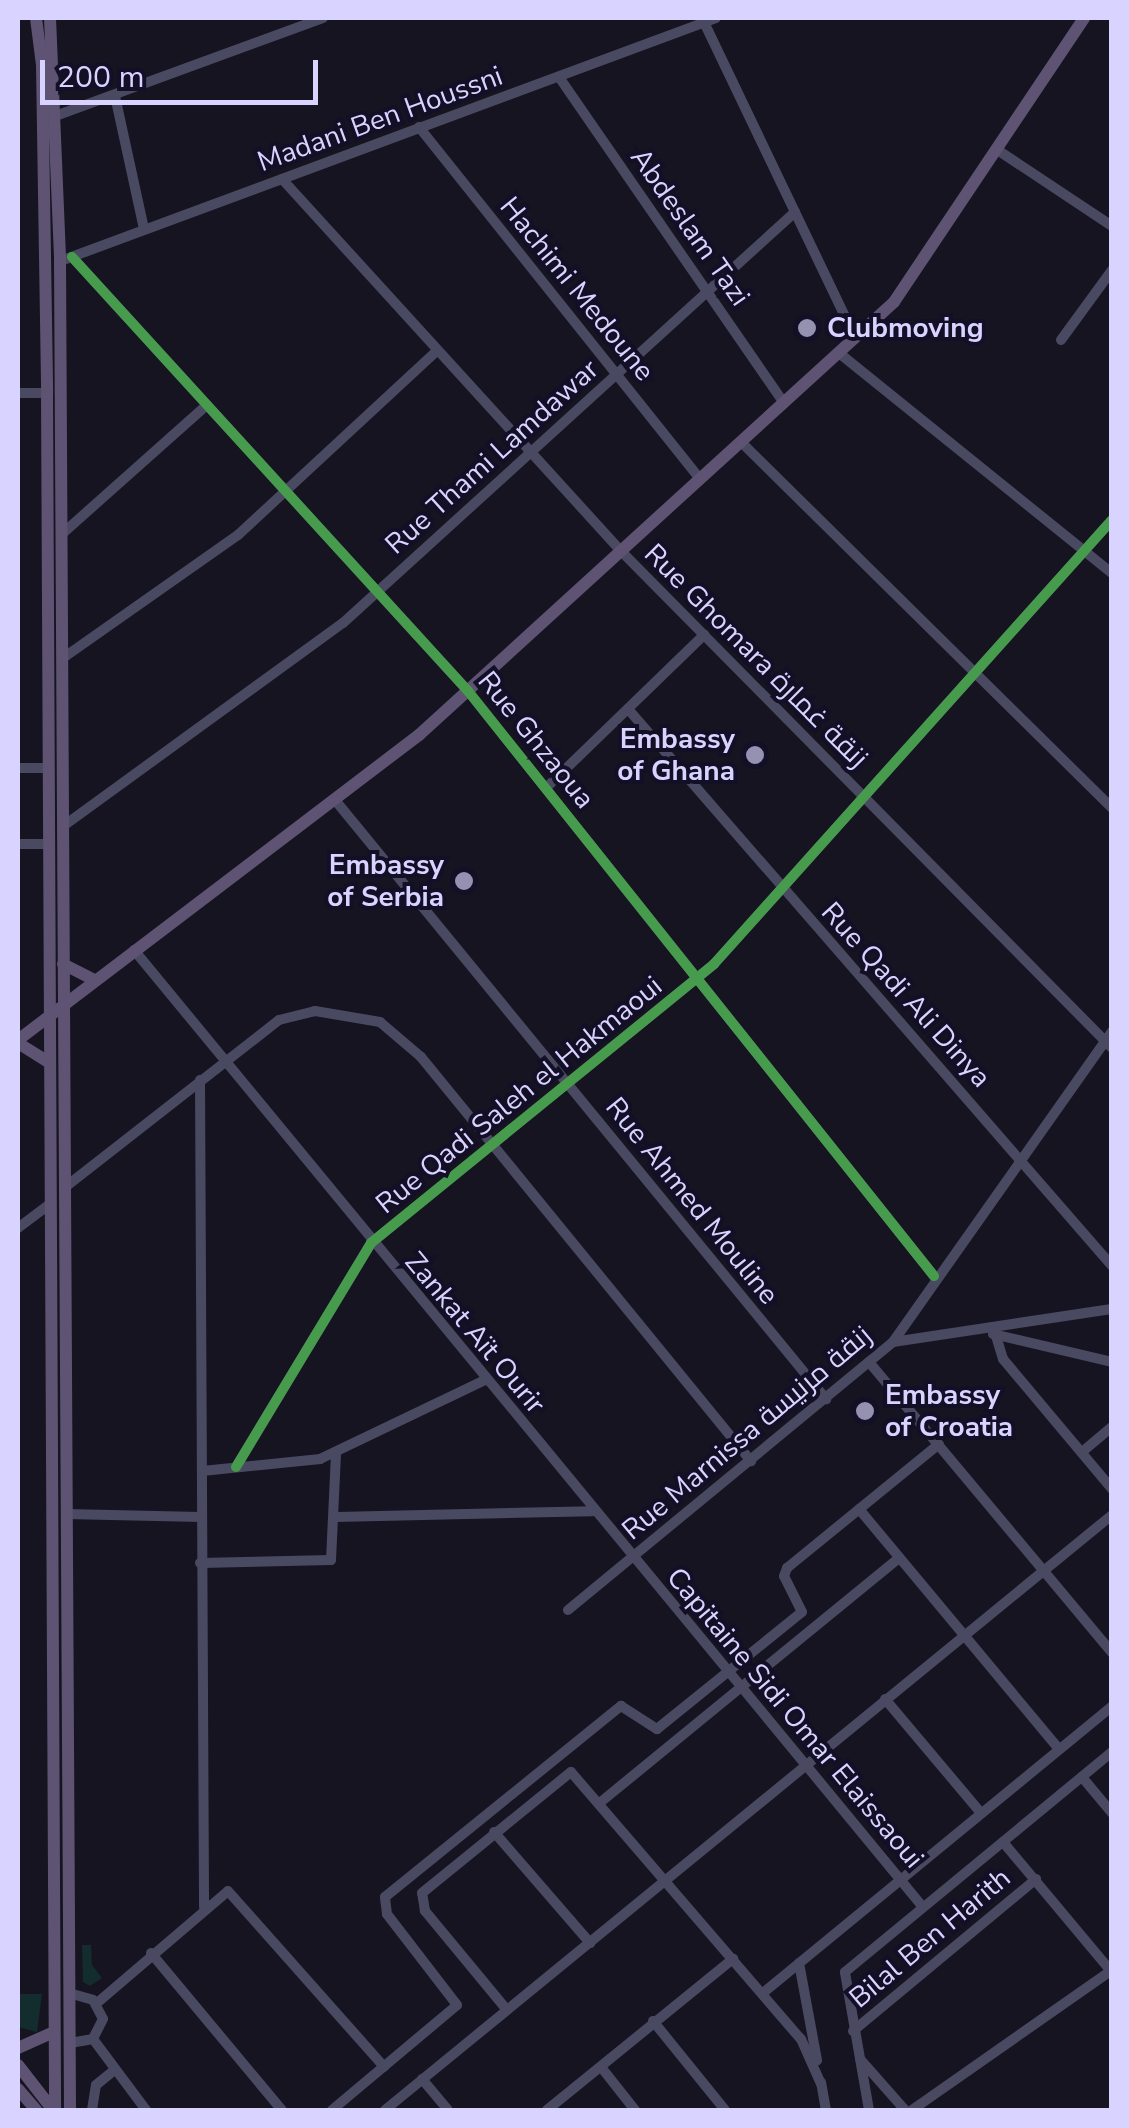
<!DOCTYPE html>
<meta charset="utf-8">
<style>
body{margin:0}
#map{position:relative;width:1129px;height:2128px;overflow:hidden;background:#161421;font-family:"Nunito Sans",Cairo,sans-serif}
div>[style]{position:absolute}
.green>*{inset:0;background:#132c2d}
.minor>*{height:10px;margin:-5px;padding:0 5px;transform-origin:5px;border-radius:5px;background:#4a4962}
.major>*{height:12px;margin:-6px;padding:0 6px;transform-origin:6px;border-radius:6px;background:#5e5373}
.cycleway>*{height:10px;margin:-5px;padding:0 5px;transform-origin:5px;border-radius:5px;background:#469c4c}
.dots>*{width:28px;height:28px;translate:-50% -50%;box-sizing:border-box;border:5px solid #130f26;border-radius:50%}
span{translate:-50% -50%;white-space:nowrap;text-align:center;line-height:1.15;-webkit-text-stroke:8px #130f26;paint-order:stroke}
.street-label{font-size:28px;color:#d9d4ff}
.poi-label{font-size:28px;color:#d9d4ff;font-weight:700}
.left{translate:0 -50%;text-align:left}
.right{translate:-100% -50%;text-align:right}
.frame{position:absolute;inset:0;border:20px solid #d9d4ff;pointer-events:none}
.scale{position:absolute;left:40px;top:60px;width:278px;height:45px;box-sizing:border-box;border:5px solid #d9d4ff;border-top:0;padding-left:12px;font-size:30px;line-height:35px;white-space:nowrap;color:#d9d4ff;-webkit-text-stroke:8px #130f26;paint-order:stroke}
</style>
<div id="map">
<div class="green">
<i style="clip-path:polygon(82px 1945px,91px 1945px,92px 1965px,102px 1978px,90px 1986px,83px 1982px)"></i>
<i style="clip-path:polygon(18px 1994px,42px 1994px,37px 2032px,18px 2027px)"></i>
</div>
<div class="minor">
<i style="left:702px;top:18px;width:355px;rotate:64.4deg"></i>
<i style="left:559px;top:77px;width:396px;rotate:55.4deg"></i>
<i style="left:115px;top:96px;width:136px;rotate:77.7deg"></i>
<i style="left:58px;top:115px;width:282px;rotate:-20.1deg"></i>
<i style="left:419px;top:127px;width:450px;rotate:51.4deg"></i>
<i style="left:999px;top:151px;width:136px;rotate:33.6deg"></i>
<i style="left:282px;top:179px;width:503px;rotate:47.66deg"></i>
<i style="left:621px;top:551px;width:699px;rotate:45.35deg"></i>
<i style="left:72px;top:257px;width:588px;rotate:47.62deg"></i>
<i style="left:468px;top:691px;width:748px;rotate:51.46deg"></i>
<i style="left:66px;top:259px;width:693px;rotate:-20.34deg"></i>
<i style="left:1061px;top:340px;width:87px;rotate:-53.9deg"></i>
<i style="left:839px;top:353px;width:351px;rotate:38.9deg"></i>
<i style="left:18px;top:393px;width:29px"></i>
<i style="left:741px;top:442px;width:521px;rotate:44.61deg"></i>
<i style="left:62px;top:534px;width:194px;rotate:-41.7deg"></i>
<i style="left:63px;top:658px;width:214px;rotate:-35.1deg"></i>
<i style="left:238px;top:535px;width:271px;rotate:-42.8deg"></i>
<i style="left:628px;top:709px;width:738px;rotate:49.01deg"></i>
<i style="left:18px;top:768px;width:30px"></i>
<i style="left:547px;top:787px;width:219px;rotate:-44.1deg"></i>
<i style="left:335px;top:800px;width:775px;rotate:50.66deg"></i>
<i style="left:62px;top:827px;width:347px;rotate:-36deg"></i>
<i style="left:343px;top:623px;width:611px;rotate:-42.28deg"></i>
<i style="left:18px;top:844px;width:30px"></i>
<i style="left:134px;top:950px;width:1240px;rotate:50.5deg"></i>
<i style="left:200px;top:1080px;width:827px;rotate:89.72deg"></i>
<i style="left:64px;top:1188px;width:273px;rotate:-38deg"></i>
<i style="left:279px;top:1020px;width:37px;rotate:-14deg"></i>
<i style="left:315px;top:1011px;width:66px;rotate:9.6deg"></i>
<i style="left:380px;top:1022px;width:54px;rotate:40.5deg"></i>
<i style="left:421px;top:1057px;width:522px;rotate:50.76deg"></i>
<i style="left:18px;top:1228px;width:39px;rotate:-37deg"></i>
<i style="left:993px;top:1334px;width:122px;rotate:13.2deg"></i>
<i style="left:996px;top:1336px;width:24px;rotate:73deg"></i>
<i style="left:1003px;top:1359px;width:170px;rotate:50deg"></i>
<i style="left:893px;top:1342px;width:221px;rotate:-8.6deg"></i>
<i style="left:869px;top:1362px;width:379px;rotate:50.1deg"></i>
<i style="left:1082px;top:1452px;width:39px;rotate:-40deg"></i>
<i style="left:236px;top:1467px;width:262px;rotate:-58.9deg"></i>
<i style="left:371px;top:1243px;width:442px;rotate:-39.1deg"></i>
<i style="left:714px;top:964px;width:596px;rotate:-48.13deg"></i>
<i style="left:202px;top:1471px;width:119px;rotate:-5.8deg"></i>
<i style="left:320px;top:1459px;width:183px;rotate:-25.6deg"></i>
<i style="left:859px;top:1509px;width:312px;rotate:50.2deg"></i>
<i style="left:66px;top:1514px;width:135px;rotate:1.3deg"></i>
<i style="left:336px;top:1517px;width:256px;rotate:-1.3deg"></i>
<i style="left:200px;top:1563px;width:131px;rotate:-1.3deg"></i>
<i style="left:331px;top:1560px;width:107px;rotate:-87.3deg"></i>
<i style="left:568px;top:1610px;width:421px;rotate:-39.5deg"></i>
<i style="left:893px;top:1342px;width:380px;rotate:-54.8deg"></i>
<i style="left:885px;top:1699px;width:149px;rotate:49.9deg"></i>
<i style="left:1082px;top:1777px;width:47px;rotate:50.2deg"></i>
<i style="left:602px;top:1801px;width:384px;rotate:-39.3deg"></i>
<i style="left:494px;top:1832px;width:147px;rotate:49.1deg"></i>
<i style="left:1003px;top:1842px;width:168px;rotate:50.1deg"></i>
<i style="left:151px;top:1953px;width:204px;rotate:50.2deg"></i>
<i style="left:799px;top:1963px;width:99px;rotate:79.5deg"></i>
<i style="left:69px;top:1993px;width:25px;rotate:16deg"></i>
<i style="left:93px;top:2000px;width:21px;rotate:62deg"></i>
<i style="left:103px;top:2019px;width:22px;rotate:117deg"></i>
<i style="left:93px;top:2039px;width:23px;rotate:170deg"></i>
<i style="left:763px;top:1993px;width:452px;rotate:-39.4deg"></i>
<i style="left:97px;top:2003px;width:172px;rotate:-40.5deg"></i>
<i style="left:228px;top:1891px;width:235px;rotate:48.4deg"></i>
<i style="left:507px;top:2010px;width:129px;rotate:-129.6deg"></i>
<i style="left:425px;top:1911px;width:18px;rotate:-99deg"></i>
<i style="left:422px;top:1893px;width:192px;rotate:-39.1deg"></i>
<i style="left:571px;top:1772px;width:352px;rotate:49.3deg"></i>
<i style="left:801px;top:2039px;width:49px;rotate:66deg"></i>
<i style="left:653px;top:2021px;width:114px;rotate:51deg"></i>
<i style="left:853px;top:2031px;width:238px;rotate:-39.7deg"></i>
<i style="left:93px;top:2039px;width:89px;rotate:53.3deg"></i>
<i style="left:860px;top:2059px;width:68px;rotate:48.6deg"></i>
<i style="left:601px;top:2067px;width:55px;rotate:51.7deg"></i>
<i style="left:422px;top:2079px;width:40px;rotate:50deg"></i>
<i style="left:821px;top:2082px;width:28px;rotate:80deg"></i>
<i style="left:92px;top:2110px;width:25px;rotate:-81deg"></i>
<i style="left:96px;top:2085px;width:22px;rotate:-39deg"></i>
<i style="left:332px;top:2110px;width:163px;rotate:-40deg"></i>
<i style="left:457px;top:2005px;width:115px;rotate:-127.6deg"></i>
<i style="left:387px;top:1914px;width:17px;rotate:-97deg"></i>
<i style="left:385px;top:1897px;width:304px;rotate:-39deg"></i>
<i style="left:621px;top:1706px;width:43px;rotate:32.6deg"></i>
<i style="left:657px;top:1729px;width:186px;rotate:-38.9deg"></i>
<i style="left:802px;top:1612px;width:40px;rotate:-116.6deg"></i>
<i style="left:784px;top:1576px;width:9px;rotate:-69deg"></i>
<i style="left:787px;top:1568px;width:196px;rotate:-39.2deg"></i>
<i style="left:385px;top:2110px;width:939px;rotate:-39.3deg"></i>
<i style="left:547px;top:2110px;width:240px;rotate:-39.1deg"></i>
<i style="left:869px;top:2110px;width:140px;rotate:-99.9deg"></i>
<i style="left:845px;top:1972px;width:346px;rotate:-39.5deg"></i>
<i style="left:912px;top:2110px;width:244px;rotate:-35deg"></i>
</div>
<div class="major">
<i style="left:36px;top:18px;width:47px;rotate:82.7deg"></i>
<i style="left:42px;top:65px;width:328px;rotate:89.1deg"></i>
<i style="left:47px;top:393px;width:1717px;rotate:89.73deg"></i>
<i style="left:50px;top:18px;width:243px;rotate:87.6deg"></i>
<i style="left:60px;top:261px;width:1849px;rotate:89.69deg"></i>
<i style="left:63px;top:964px;width:36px;rotate:27deg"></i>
<i style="left:18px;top:1040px;width:504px;rotate:-37.26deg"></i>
<i style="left:419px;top:735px;width:643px;rotate:-42.35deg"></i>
<i style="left:894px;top:302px;width:342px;rotate:-56.2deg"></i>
<i style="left:18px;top:1043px;width:36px;rotate:32deg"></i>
<i style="left:18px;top:2048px;width:39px;rotate:-24deg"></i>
<i style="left:18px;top:2065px;width:57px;rotate:52.1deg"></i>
<i style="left:18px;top:2089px;width:28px;rotate:49deg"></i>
</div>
<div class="cycleway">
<i style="left:72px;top:257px;width:588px;rotate:47.62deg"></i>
<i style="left:468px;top:691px;width:748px;rotate:51.46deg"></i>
<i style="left:236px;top:1467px;width:262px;rotate:-58.9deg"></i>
<i style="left:371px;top:1243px;width:442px;rotate:-39.1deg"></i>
<i style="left:714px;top:964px;width:596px;rotate:-48.13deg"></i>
</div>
<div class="dots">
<i style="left:807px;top:328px;background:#9591b1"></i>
<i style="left:755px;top:755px;background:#9591b1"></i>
<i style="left:464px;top:881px;background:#9591b1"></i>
<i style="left:865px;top:1411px;background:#9591b1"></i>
</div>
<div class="street-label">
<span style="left:380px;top:119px;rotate:-20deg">Madani Ben Houssni</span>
<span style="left:690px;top:227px;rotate:55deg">Abdeslam Tazi</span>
<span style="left:577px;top:289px;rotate:51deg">Hachimi Medoune</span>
<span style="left:492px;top:457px;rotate:-42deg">Rue Thami Lamdawar</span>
<span style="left:756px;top:656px;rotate:45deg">Rue Ghomara زنقة غمارة</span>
<span style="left:536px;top:740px;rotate:51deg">Rue Ghzaoua</span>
<span style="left:906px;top:995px;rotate:48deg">Rue Qadi Ali Dinya</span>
<span style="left:519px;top:1095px;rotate:-39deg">Rue Qadi Saleh el Hakmaoui</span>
<span style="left:692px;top:1201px;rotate:51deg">Rue Ahmed Mouline</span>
<span style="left:475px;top:1333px;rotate:50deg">Zankat Aït Ourir</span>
<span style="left:747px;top:1433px;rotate:-40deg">Rue Marnissa زنقة مرنيسة</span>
<span style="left:795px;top:1718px;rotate:50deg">Capitaine Sidi Omar Elaissaoui</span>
<span style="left:930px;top:1938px;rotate:-40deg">Bilal Ben Harith</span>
</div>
<div class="poi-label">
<span class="left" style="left:827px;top:328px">Clubmoving</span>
<span class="right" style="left:735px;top:755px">Embassy<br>of Ghana</span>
<span class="right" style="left:444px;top:881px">Embassy<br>of Serbia</span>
<span class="left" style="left:885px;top:1411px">Embassy<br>of Croatia</span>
</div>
<div class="frame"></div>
<div class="scale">200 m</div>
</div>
